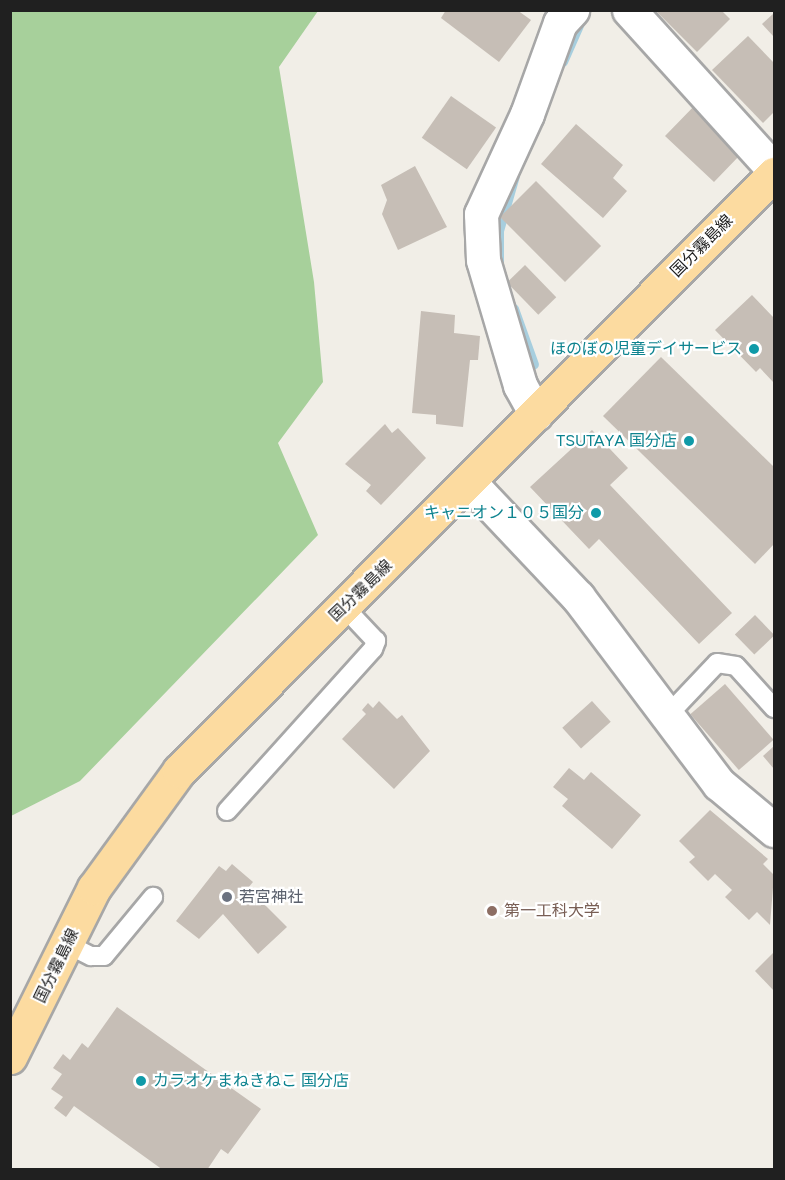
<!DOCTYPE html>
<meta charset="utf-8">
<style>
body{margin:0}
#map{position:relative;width:785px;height:1180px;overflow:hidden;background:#f1eee7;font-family:Figtree,"Noto Sans JP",sans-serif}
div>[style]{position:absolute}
.forest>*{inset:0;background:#a7d09b}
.stream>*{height:10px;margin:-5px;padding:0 5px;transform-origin:5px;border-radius:5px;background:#a7cede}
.building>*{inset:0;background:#c6beb6;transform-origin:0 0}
.roads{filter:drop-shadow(2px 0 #a7a7a7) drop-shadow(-2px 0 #a7a7a7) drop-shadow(0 2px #a7a7a7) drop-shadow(0 -2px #a7a7a7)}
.service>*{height:18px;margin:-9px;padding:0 9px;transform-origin:9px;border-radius:9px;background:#fff}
.minor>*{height:33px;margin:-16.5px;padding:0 16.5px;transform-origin:16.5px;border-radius:16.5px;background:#fff}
.primary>*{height:33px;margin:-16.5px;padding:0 16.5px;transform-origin:16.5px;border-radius:16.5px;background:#fcdba0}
.dots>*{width:16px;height:16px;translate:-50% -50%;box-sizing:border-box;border:3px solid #fff;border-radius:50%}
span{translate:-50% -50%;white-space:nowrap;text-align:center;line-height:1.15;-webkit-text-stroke:4.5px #fff;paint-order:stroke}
.street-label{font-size:16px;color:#202020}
.culture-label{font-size:16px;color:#0d838f}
.right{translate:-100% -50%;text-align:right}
.left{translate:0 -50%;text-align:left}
.worship-label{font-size:16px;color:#5b616d}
.education-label{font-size:16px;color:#785e54}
.frame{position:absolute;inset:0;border:12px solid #202020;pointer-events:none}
</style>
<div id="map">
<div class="forest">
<i style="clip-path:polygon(11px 10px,318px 11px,279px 67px,314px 282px,323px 382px,278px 443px,318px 535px,80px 781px,11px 816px)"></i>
</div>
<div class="stream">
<i style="left:563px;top:62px;width:47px;rotate:-66.2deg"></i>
<i style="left:499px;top:263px;width:32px;rotate:-90deg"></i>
<i style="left:499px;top:231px;width:57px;rotate:-73.8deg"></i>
<i style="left:514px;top:309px;width:59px;rotate:70.3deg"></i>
</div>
<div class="building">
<i style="clip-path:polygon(446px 10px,517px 10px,531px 20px,499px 62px,441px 18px)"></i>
<i style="clip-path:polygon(655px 10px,721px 10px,730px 19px,697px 52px)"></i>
<i style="clip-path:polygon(774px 13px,774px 37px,762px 24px)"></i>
<i style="clip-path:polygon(748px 36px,774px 63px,774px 112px,763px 123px,712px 70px)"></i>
<i style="left:451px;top:96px;width:55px;height:51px;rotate:35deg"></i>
<i style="clip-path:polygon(699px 101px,716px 116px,709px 124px,741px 154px,714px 182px,665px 136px)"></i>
<i style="clip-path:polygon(576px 124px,623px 165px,613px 178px,627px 191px,603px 218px,541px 164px)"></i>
<i style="clip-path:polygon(415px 166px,447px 227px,398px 250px,382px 214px,387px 200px,381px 185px)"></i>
<i style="left:536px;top:181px;width:92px;height:51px;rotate:45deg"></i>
<i style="left:525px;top:265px;width:45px;height:25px;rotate:46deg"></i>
<i style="clip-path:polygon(752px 295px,774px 318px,774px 383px,760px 368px,756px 372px,715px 330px)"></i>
<i style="clip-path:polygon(421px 311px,455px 315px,454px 333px,480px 336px,478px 360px,470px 360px,463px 427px,436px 424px,436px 415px,412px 413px)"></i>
<i style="clip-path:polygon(661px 357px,774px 467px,774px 544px,755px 564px,603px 416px)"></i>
<i style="clip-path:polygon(385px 424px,392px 433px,398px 428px,426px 458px,381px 505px,366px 491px,371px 485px,345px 464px)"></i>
<i style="clip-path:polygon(592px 430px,628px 468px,610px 485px,732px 613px,699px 644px,599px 539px,589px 549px,530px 487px)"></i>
<i style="left:755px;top:615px;width:28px;height:28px;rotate:46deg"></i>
<i style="left:725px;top:684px;width:74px;height:46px;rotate:49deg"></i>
<i style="clip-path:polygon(379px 701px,397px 719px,402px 715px,430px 751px,394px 789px,342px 739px,366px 714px,362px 710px,368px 703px,373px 708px)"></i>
<i style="left:592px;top:701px;width:28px;height:40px;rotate:48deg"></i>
<i style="clip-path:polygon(774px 746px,774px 769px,763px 756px)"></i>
<i style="clip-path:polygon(569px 768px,584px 780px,591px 772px,641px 815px,612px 849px,562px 806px,568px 799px,553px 787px)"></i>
<i style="clip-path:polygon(710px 810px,768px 859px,763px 864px,774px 875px,770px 925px,757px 912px,749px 920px,725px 897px,732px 890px,715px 874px,708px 881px,689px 862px,695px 857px,679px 841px)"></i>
<i style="clip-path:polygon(232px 864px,253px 882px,248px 888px,287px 927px,258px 954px,223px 914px,199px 939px,176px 921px,219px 866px,226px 871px)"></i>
<i style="clip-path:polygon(774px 952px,774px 991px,755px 971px)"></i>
<i style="clip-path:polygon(117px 1007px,261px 1109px,228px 1154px,221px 1149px,207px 1170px,163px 1170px,74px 1106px,66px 1117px,54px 1108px,63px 1097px,51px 1089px,62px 1074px,53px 1068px,63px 1054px,70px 1060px,82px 1043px,88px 1048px)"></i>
</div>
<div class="roads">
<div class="service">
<i style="left:666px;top:717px;width:74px;rotate:-46.6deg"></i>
<i style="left:717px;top:663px;width:19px;rotate:9deg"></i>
<i style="left:736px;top:666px;width:57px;rotate:47.9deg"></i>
<i style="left:227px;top:811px;width:218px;rotate:-48deg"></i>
<i style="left:373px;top:649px;width:9px;rotate:-69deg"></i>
<i style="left:376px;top:641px;width:47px;rotate:-133.3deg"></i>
<i style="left:67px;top:944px;width:27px;rotate:27deg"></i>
<i style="left:91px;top:956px;width:13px"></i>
<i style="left:104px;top:956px;width:77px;rotate:-50.3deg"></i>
</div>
<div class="minor">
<i style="left:629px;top:10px;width:216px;rotate:47.8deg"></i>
<i style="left:536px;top:414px;width:33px;rotate:-119deg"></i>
<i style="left:520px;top:385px;width:130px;rotate:-106.5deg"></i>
<i style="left:483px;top:260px;width:46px;rotate:-92.5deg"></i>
<i style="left:481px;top:214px;width:110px;rotate:-65.3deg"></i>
<i style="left:527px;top:114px;width:97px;rotate:-70.1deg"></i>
<i style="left:560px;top:23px;width:18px;rotate:-47deg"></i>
<i style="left:471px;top:484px;width:156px;rotate:46.6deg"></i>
<i style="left:578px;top:597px;width:234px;rotate:53deg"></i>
<i style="left:719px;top:784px;width:72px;rotate:39.9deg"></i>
</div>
<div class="primary">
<i style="left:10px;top:1057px;width:189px;rotate:-63.6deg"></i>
<i style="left:94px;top:888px;width:145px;rotate:-54deg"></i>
<i style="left:179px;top:771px;width:843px;rotate:-45.1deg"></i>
</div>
</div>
<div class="dots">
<i style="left:754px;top:349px;background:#0f9aa8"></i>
<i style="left:689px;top:441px;background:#0f9aa8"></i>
<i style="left:596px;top:513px;background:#0f9aa8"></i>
<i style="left:227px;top:897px;background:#6b7280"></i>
<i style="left:492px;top:911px;background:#8d6e63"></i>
<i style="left:141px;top:1081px;background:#0f9aa8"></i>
</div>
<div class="street-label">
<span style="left:702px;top:246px;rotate:-45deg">国分霧島線</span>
<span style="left:361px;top:591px;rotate:-44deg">国分霧島線</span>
<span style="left:57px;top:966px;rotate:-64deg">国分霧島線</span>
</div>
<div class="culture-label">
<span class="right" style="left:742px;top:349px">ほのぼの児童デイサービス</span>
<span class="right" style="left:677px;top:441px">TSUTAYA 国分店</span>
<span class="right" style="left:584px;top:513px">キャニオン１０５国分</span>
<span class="left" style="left:153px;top:1081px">カラオケまねきねこ 国分店</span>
</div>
<div class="worship-label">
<span class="left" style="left:239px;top:897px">若宮神社</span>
</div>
<div class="education-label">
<span class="left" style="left:504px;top:911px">第一工科大学</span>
</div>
<div class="frame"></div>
</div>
